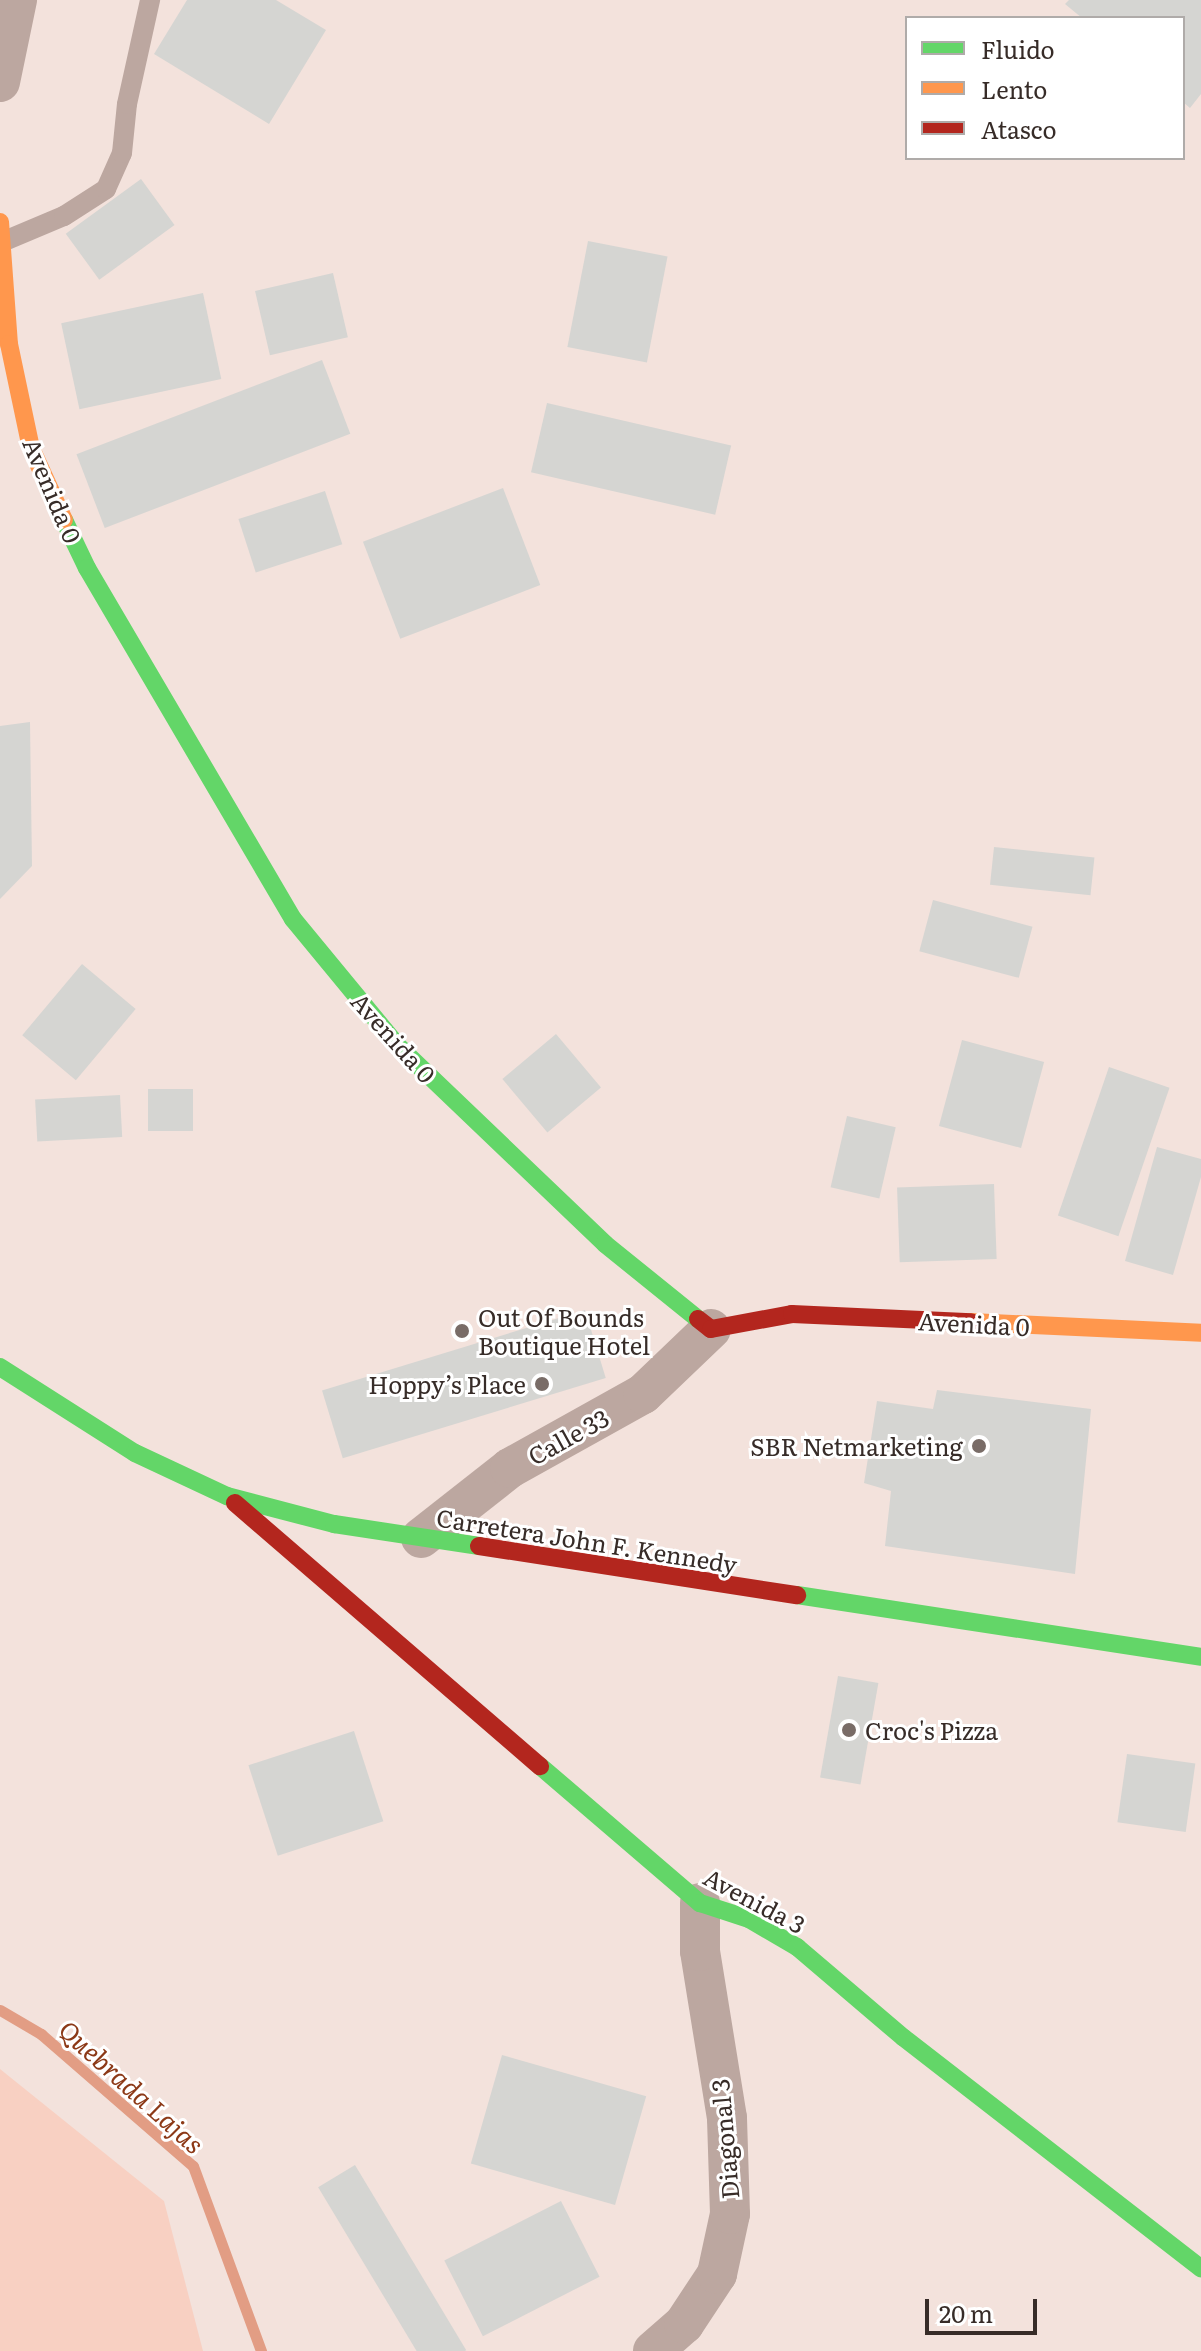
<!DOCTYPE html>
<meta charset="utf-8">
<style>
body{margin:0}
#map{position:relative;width:1201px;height:2351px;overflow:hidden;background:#f3e2dc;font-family:Literata,serif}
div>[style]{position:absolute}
.green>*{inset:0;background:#f8d0c2}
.stream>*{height:11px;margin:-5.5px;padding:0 5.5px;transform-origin:5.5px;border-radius:5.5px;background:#e29d84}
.building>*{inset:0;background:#d5d5d2;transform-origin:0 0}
.lane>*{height:20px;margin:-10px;padding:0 10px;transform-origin:10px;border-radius:10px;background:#bca7a0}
.street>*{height:40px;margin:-20px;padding:0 20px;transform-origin:20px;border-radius:20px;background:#bca7a0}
.fast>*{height:18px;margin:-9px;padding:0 9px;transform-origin:9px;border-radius:9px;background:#63d668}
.slow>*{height:18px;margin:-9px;padding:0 9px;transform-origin:9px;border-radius:9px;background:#ff974d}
.jam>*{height:18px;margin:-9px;padding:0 9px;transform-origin:9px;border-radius:9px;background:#b3261e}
.dots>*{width:22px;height:22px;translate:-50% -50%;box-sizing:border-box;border:4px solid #fff;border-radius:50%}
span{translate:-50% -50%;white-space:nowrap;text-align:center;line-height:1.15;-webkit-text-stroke:6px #fff;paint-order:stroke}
.street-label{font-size:24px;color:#372c28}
.poi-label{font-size:24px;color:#372c28}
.left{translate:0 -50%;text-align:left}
.right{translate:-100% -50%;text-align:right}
.water-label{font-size:26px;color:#8c3917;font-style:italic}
.legend{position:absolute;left:905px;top:16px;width:280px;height:144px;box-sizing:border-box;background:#fff;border:2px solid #afaba9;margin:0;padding:10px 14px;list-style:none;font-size:24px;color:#372c28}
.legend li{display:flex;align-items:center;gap:16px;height:40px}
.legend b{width:40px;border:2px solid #afaba9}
.scale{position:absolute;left:925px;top:2299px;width:112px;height:36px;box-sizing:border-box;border:4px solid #372c28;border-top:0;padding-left:10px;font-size:24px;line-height:28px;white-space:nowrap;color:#372c28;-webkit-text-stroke:6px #fff;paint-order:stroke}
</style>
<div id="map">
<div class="green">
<i style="clip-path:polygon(0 2069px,164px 2201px,203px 2351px,0 2351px)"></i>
</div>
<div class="stream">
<i style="left:0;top:2010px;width:48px;rotate:30.3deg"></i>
<i style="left:41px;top:2034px;width:201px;rotate:41deg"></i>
<i style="left:193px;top:2166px;width:197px;rotate:69.8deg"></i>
</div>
<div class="building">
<i style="clip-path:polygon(187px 0,276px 0,326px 30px,269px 124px,154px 54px)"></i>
<i style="clip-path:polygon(1069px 0,1201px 0,1201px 94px,1190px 108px,1183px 102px,1183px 18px,1082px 18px,1065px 4px)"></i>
<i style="left:141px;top:179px;width:57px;height:93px;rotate:54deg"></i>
<i style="left:588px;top:241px;width:81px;height:108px;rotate:11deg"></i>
<i style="left:333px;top:273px;width:66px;height:80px;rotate:77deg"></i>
<i style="left:203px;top:293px;width:88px;height:145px;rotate:78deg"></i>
<i style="left:322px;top:360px;width:79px;height:263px;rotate:69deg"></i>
<i style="left:547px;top:403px;width:189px;height:71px;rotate:13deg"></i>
<i style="left:503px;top:488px;width:104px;height:150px;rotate:69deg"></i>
<i style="left:325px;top:491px;width:56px;height:91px;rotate:72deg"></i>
<i style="clip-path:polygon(30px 722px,32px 866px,0 899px,0 726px)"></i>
<i style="left:994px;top:847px;width:101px;height:38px;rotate:6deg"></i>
<i style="left:933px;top:900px;width:103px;height:53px;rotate:15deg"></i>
<i style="left:82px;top:964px;width:70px;height:93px;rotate:40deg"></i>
<i style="left:556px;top:1034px;width:70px;height:70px;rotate:50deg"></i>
<i style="left:962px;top:1040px;width:85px;height:89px;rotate:15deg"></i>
<i style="left:1109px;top:1067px;width:64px;height:157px;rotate:19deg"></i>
<i style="left:148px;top:1089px;width:45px;height:42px"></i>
<i style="left:120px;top:1095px;width:42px;height:85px;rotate:87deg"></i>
<i style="left:847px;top:1116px;width:50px;height:73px;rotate:13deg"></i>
<i style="clip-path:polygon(1157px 1147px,1201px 1159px,1201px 1177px,1173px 1275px,1125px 1261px)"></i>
<i style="left:994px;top:1184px;width:75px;height:97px;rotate:88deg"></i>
<i style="left:585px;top:1310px;width:71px;height:275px;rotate:73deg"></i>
<i style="clip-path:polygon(937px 1390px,1091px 1409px,1075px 1574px,885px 1546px,891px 1491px,864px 1483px,877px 1401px,933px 1409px)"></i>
<i style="left:838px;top:1676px;width:41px;height:103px;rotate:10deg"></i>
<i style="left:354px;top:1731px;width:95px;height:111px;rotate:72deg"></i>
<i style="left:1127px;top:1754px;width:69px;height:69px;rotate:8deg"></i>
<i style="left:502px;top:2055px;width:150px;height:113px;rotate:16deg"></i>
<i style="left:355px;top:2165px;width:216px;height:43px;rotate:59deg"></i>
<i style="left:561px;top:2201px;width:85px;height:131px;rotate:63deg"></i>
</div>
<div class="lane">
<i style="left:2px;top:242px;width:67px;rotate:-22.8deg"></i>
<i style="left:64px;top:216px;width:50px;rotate:-32.7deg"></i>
<i style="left:106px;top:189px;width:39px;rotate:-66deg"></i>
<i style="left:122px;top:153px;width:49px;rotate:-84.2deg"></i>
<i style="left:127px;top:104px;width:107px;rotate:-77.5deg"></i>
</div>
<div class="street">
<i style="left:0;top:82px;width:84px;rotate:-78.3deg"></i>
<i style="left:421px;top:1538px;width:113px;rotate:-38.2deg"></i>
<i style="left:510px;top:1468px;width:152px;rotate:-29.1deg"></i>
<i style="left:643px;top:1394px;width:94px;rotate:-43.7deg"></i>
<i style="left:653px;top:2351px;width:41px;rotate:-41.1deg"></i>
<i style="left:684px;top:2324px;width:60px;rotate:-56.6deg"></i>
<i style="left:717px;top:2274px;width:61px;rotate:-77.8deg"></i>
<i style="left:730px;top:2214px;width:96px;rotate:-91.8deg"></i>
<i style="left:727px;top:2118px;width:169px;rotate:-99.2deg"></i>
<i style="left:700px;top:1951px;width:48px;rotate:-90deg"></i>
</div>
<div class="fast">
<i style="left:64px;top:520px;width:53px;rotate:64.4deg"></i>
<i style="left:87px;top:568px;width:407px;rotate:59.6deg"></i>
<i style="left:293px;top:919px;width:163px;rotate:50.5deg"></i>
<i style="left:397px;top:1045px;width:288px;rotate:43.7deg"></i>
<i style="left:605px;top:1244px;width:119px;rotate:38.9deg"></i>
<i style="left:0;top:1367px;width:160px;rotate:32.5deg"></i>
<i style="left:135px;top:1453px;width:102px;rotate:25.1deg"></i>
<i style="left:227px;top:1496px;width:111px;rotate:14.7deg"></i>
<i style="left:334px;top:1524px;width:147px;rotate:8.6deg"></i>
<i style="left:797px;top:1595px;width:409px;rotate:8.7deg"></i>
<i style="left:540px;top:1766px;width:211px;rotate:40.6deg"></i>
<i style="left:700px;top:1903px;width:52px;rotate:18.1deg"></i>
<i style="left:749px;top:1919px;width:56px;rotate:30.3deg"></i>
<i style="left:797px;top:1947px;width:140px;rotate:40.4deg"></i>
<i style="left:904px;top:2038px;width:376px;rotate:37.8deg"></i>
</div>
<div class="slow">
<i style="left:0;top:222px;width:122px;rotate:85.8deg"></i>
<i style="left:9px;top:344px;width:106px;rotate:78.1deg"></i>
<i style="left:31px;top:448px;width:79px;rotate:65.4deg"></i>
<i style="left:971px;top:1322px;width:230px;rotate:2.7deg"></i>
</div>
<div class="jam">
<i style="left:698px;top:1319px;width:16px;rotate:38deg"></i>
<i style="left:711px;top:1329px;width:82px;rotate:-10.5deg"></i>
<i style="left:792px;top:1314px;width:179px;rotate:2.6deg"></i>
<i style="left:235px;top:1503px;width:403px;rotate:40.8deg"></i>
<i style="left:479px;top:1546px;width:322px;rotate:8.8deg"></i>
</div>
<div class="dots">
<i style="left:462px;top:1331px;background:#796c67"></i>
<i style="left:542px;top:1384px;background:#796c67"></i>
<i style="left:979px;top:1446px;background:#796c67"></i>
<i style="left:849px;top:1730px;background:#796c67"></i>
</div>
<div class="street-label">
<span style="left:53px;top:490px;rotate:67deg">Avenida 0</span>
<span style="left:394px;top:1037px;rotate:48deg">Avenida 0</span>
<span style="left:974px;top:1323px;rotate:3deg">Avenida 0</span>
<span style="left:568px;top:1436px;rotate:-29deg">Calle 33</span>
<span style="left:587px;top:1540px;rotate:9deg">Carretera John F. Kennedy</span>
<span style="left:755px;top:1900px;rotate:28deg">Avenida 3</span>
<span style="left:724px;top:2139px;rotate:-95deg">Diagonal 3</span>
</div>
<div class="poi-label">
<span class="left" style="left:478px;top:1331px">Out Of Bounds<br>Boutique Hotel</span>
<span class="right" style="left:526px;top:1384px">Hoppy’s Place</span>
<span class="right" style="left:963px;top:1446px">SBR Netmarketing</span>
<span class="left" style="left:865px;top:1730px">Croc's Pizza</span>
</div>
<div class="water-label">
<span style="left:132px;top:2086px;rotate:42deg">Quebrada Lajas</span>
</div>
<ul class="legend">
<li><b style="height:10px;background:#63d668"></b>Fluido</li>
<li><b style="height:10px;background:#ff974d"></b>Lento</li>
<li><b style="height:10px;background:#b3261e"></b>Atasco</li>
</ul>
<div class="scale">20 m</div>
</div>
